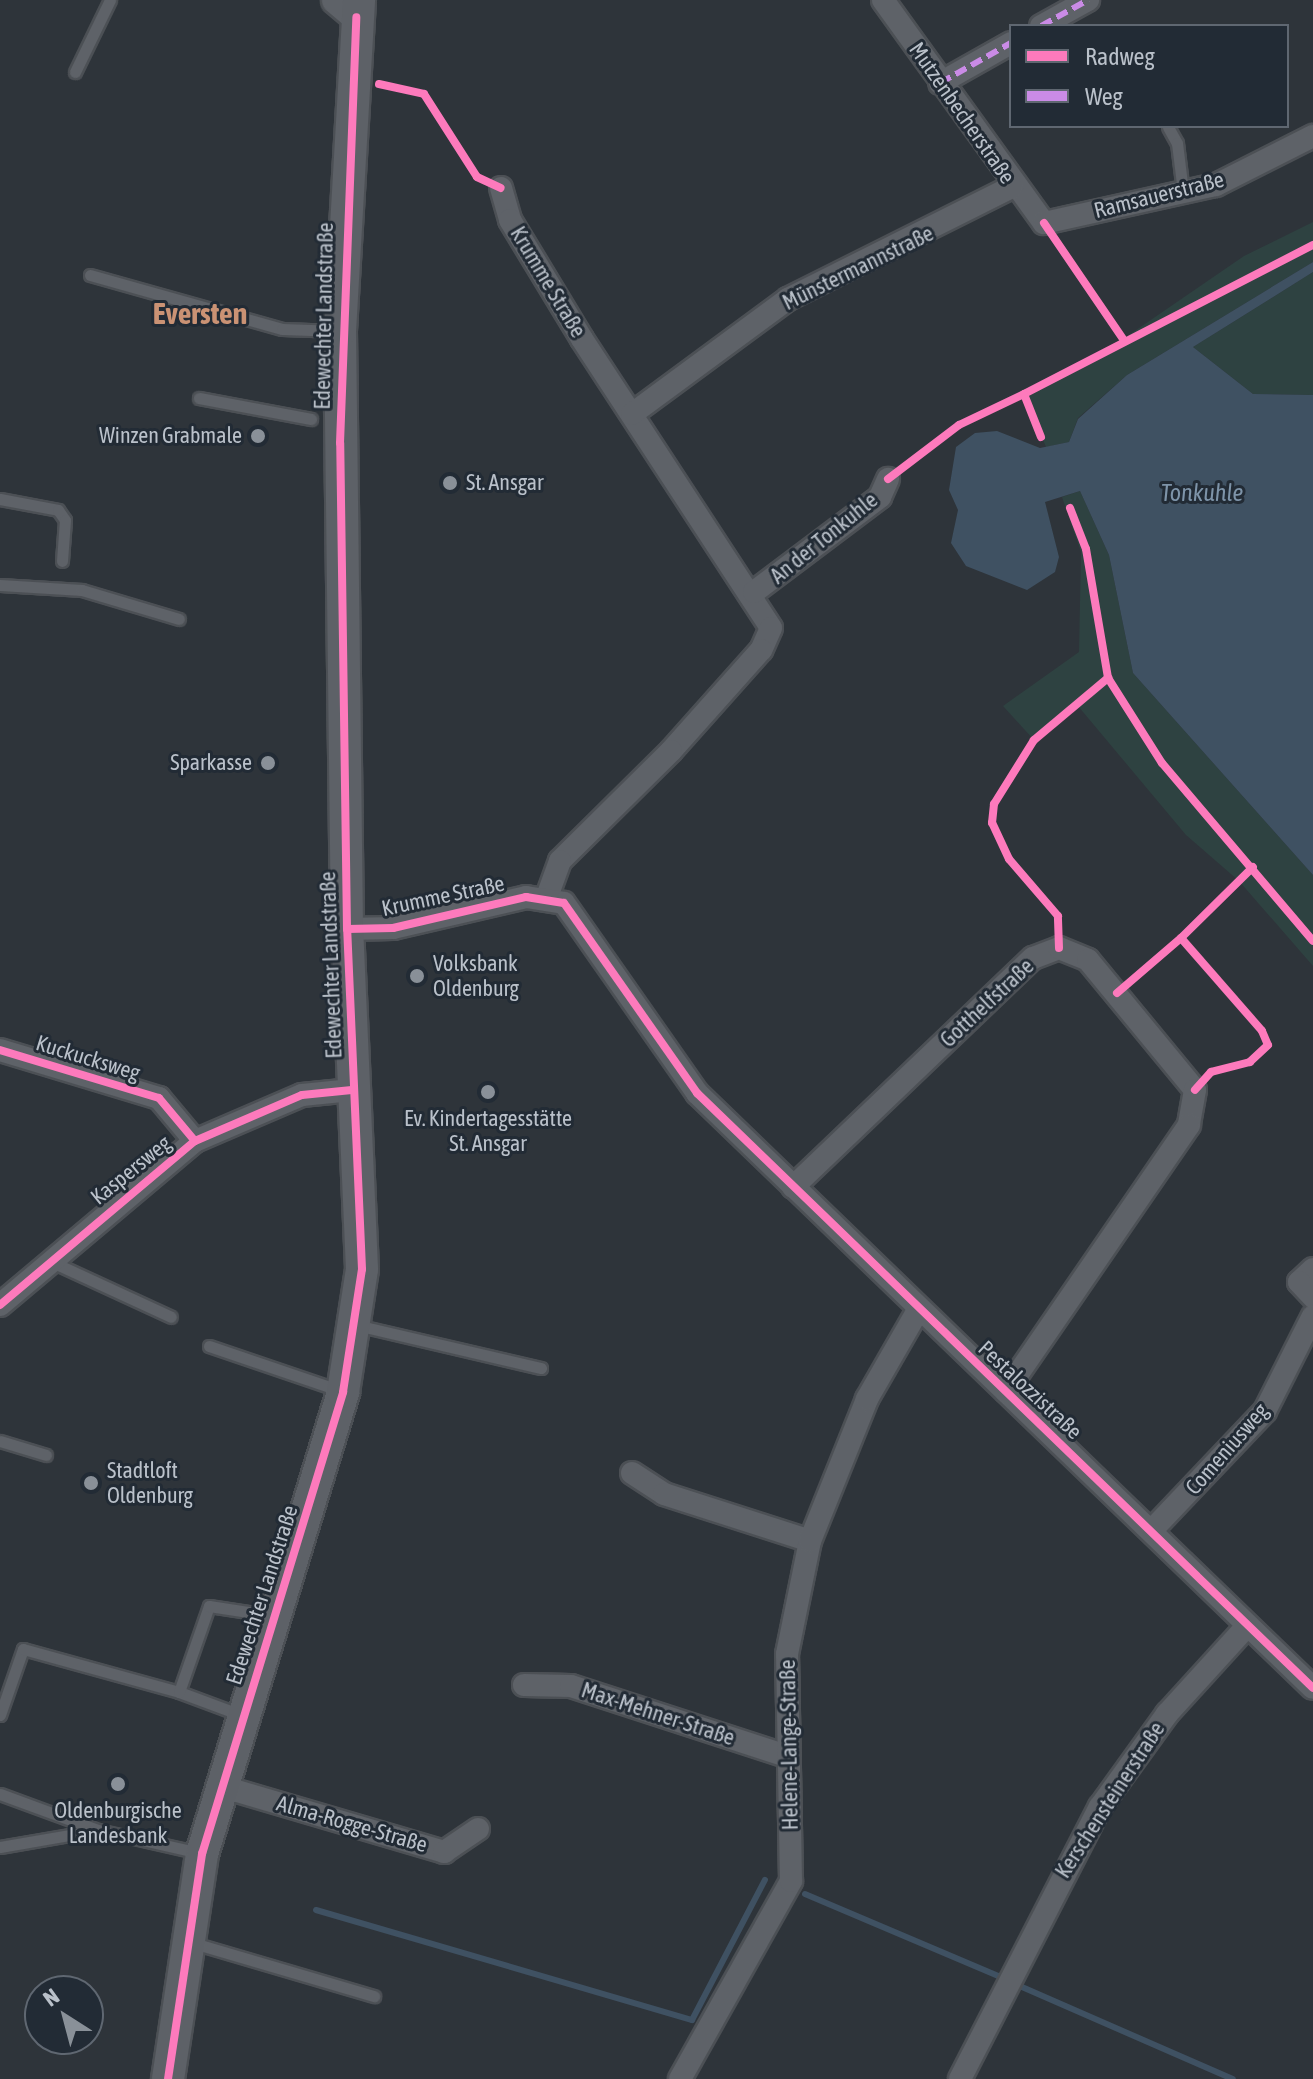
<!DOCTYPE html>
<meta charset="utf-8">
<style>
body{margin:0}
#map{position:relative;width:1313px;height:2079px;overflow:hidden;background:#2e343a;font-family:"Asap Condensed",sans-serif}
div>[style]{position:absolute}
.green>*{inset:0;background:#2e4241}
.water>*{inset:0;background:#3f5162}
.stream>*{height:6px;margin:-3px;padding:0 3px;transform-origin:3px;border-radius:3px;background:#3f5162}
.roads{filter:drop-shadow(2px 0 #4c5055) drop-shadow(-2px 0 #4c5055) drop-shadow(0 2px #4c5055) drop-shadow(0 -2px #4c5055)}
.service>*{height:11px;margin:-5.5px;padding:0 5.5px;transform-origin:5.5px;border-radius:5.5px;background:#5e6268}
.minor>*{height:22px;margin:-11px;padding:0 11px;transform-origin:11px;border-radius:11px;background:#5e6268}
.tertiary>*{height:28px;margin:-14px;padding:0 14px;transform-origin:14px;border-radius:14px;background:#5e6268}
.secondary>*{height:32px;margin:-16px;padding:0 16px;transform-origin:16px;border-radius:16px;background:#5d6167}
.quiet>*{height:6px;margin-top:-3px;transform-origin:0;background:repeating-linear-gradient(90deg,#ca8be6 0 12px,transparent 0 18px)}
.cycleway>*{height:8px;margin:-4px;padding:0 4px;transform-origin:4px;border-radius:4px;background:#fd7abc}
.dots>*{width:22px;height:22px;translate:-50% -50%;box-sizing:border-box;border:4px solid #222b35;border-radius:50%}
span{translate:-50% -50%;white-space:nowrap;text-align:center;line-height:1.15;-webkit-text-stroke:6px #222b35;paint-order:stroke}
.street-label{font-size:22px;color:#bac1ca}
.poi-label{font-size:22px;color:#bac1ca}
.right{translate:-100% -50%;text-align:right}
.left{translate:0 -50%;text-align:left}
.water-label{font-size:24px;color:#7e94a9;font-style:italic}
.district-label{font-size:30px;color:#ca9274;font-weight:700}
.legend{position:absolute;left:1009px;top:24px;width:280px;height:104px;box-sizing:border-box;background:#222b35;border:2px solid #5f6771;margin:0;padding:10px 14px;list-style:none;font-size:24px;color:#bac1ca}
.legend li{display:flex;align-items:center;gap:16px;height:40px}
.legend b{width:40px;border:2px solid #5f6771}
.north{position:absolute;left:24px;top:1975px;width:80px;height:80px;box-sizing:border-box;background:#222b35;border:2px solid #5f6771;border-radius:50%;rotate:324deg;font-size:22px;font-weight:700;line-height:32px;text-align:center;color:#bac1ca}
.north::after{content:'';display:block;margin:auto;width:28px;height:36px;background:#899098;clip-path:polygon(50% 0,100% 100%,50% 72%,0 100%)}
</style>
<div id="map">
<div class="green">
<i style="clip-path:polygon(1313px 222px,1313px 262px,1127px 375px,1078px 418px,1069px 442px,1046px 447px,1024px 394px,1123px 339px,1244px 256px)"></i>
<i style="clip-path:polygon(1313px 272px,1313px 395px,1253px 394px,1193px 347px)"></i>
<i style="clip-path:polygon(1080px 491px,1109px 555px,1133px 673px,1313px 875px,1313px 966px,1239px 881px,1186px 835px,1078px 706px,1034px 740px,1003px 706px,1079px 652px,1081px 552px,1062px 497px)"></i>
</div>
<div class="water">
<i style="clip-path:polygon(1313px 262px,1313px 272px,1193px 347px,1253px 394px,1313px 395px,1313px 875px,1133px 673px,1109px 555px,1080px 491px,1045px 502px,1059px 557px,1055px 572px,1027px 590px,966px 566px,951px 543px,958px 510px,949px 490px,956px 447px,975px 433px,997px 431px,1040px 448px,1069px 442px,1078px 419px,1127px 375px)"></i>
</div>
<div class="stream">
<i style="left:805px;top:1894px;width:210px;rotate:23deg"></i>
<i style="left:316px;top:1910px;width:392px;rotate:16.3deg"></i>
<i style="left:692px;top:2020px;width:158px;rotate:-62.5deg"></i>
<i style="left:1022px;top:1987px;width:230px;rotate:23.6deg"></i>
</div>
<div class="roads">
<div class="service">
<i style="left:75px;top:72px;width:80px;rotate:-64.1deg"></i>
<i style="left:1168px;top:127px;width:18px;rotate:61deg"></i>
<i style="left:1177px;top:143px;width:49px;rotate:83deg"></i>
<i style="left:90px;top:275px;width:199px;rotate:15.7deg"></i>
<i style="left:282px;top:329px;width:57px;rotate:2deg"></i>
<i style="left:199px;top:398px;width:114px;rotate:10.6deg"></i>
<i style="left:0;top:499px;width:59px;rotate:10.7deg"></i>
<i style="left:58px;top:510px;width:12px;rotate:55deg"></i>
<i style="left:65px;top:520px;width:41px;rotate:94.2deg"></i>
<i style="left:0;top:585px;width:82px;rotate:3.5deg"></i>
<i style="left:82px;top:590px;width:101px;rotate:16.6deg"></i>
<i style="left:50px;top:1261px;width:133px;rotate:24.8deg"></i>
<i style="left:356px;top:1325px;width:190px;rotate:13.1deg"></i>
<i style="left:209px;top:1346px;width:139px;rotate:18.8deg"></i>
<i style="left:0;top:1441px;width:48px;rotate:16.9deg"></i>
<i style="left:0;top:1715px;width:70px;rotate:-70.8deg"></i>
<i style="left:23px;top:1649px;width:162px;rotate:15.4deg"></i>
<i style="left:241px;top:1715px;width:66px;rotate:-159.6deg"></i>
<i style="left:179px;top:1692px;width:91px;rotate:-70.8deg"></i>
<i style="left:209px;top:1606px;width:66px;rotate:8.7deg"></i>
<i style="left:0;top:1794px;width:104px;rotate:20.2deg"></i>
<i style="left:0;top:1847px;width:99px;rotate:-9.8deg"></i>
<i style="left:98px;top:1830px;width:105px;rotate:12.7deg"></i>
<i style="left:190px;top:1942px;width:192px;rotate:16.4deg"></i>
</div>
<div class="minor">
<i style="left:883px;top:0;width:275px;rotate:54.2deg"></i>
<i style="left:1044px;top:223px;width:176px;rotate:-12.5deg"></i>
<i style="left:1216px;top:185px;width:109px;rotate:-26.8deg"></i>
<i style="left:1041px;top:26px;width:54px;rotate:-29deg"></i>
<i style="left:940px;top:83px;width:81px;rotate:-29.4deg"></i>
<i style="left:501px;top:188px;width:33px;rotate:74deg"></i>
<i style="left:510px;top:220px;width:139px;rotate:58.8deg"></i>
<i style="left:582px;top:339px;width:345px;rotate:56.8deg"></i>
<i style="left:771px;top:628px;width:24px;rotate:114deg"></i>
<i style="left:761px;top:650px;width:135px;rotate:131.7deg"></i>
<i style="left:671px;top:751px;width:156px;rotate:135.3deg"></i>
<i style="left:560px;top:861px;width:37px;rotate:110deg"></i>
<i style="left:632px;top:414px;width:194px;rotate:-36.4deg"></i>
<i style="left:788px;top:299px;width:250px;rotate:-26.6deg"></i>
<i style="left:754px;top:592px;width:158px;rotate:-37deg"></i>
<i style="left:880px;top:497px;width:20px;rotate:-66deg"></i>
<i style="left:347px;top:929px;width:46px;rotate:-1.2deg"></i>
<i style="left:393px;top:928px;width:137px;rotate:-13.1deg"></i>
<i style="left:526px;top:897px;width:38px;rotate:9deg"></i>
<i style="left:564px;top:903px;width:232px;rotate:55deg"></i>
<i style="left:697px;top:1093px;width:856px;rotate:44.01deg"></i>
<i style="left:0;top:1050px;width:166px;rotate:16.8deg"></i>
<i style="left:159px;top:1098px;width:56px;rotate:50.1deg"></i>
<i style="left:793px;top:1187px;width:332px;rotate:-43.7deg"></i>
<i style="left:1033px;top:958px;width:28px;rotate:-21deg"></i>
<i style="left:1059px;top:948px;width:31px;rotate:22deg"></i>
<i style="left:1088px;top:960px;width:168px;rotate:50.5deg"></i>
<i style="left:1195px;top:1090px;width:36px;rotate:100deg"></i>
<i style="left:1189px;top:1125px;width:323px;rotate:124.5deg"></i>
<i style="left:1313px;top:1269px;width:19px;rotate:137deg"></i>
<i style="left:1299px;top:1282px;width:21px;rotate:47deg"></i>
<i style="left:0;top:1305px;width:255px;rotate:-40.1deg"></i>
<i style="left:195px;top:1141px;width:116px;rotate:-23.3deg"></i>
<i style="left:302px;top:1095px;width:50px;rotate:-5.7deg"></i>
<i style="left:632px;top:1473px;width:38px;rotate:33deg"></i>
<i style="left:664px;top:1494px;width:153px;rotate:17.8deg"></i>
<i style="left:1152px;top:1530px;width:164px;rotate:-46.5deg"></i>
<i style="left:1265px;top:1411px;width:106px;rotate:-63.2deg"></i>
<i style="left:524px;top:1685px;width:47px;rotate:1.2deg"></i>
<i style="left:571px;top:1686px;width:229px;rotate:18deg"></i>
<i style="left:220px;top:1786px;width:234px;rotate:16.4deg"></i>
<i style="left:444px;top:1852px;width:41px;rotate:-34.1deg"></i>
<i style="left:680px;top:2079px;width:227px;rotate:-60.7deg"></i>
<i style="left:791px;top:1881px;width:227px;rotate:-91deg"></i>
<i style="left:787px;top:1654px;width:115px;rotate:-78.5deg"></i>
<i style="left:810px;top:1541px;width:153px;rotate:-68.1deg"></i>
<i style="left:867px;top:1399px;width:100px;rotate:-60.1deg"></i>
<i style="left:960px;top:2079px;width:306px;rotate:-62.8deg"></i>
<i style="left:1100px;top:1807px;width:115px;rotate:-54.2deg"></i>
<i style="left:1167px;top:1714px;width:119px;rotate:-47.7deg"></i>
</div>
<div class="tertiary">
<i style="left:336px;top:0;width:26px;rotate:40deg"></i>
</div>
<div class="secondary">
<i style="left:168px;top:2079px;width:228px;rotate:-81.4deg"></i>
<i style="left:202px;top:1854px;width:483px;rotate:-73deg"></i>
<i style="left:343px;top:1392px;width:124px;rotate:-81.2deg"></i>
<i style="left:362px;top:1269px;width:340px;rotate:-92.5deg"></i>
<i style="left:347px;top:929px;width:598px;rotate:-90.67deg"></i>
<i style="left:340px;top:331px;width:332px;rotate:-86.7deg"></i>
</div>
</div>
<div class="quiet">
<i style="left:1041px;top:26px;width:54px;rotate:-29deg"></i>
<i style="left:940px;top:83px;width:81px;rotate:-29.4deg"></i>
</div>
<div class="cycleway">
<i style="left:379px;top:84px;width:46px;rotate:12.5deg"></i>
<i style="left:424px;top:94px;width:98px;rotate:57.4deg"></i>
<i style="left:477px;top:177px;width:26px;rotate:25deg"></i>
<i style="left:1044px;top:223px;width:140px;rotate:55.7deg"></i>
<i style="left:1041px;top:437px;width:46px;rotate:-111.6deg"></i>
<i style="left:1024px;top:394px;width:325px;rotate:-27.3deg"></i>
<i style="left:888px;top:479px;width:89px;rotate:-37.3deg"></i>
<i style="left:959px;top:425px;width:72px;rotate:-25.5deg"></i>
<i style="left:1070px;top:508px;width:44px;rotate:68.7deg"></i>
<i style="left:1086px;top:549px;width:131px;rotate:80.3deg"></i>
<i style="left:1108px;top:678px;width:101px;rotate:57.6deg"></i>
<i style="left:1162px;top:763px;width:233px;rotate:49.7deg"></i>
<i style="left:347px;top:929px;width:46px;rotate:-1.2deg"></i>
<i style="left:393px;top:928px;width:137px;rotate:-13.1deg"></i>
<i style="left:526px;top:897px;width:38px;rotate:9deg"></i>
<i style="left:564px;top:903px;width:232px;rotate:55deg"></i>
<i style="left:697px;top:1093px;width:856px;rotate:44.01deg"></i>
<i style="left:1181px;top:938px;width:101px;rotate:-44.6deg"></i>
<i style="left:1059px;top:948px;width:32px;rotate:-92deg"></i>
<i style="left:1058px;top:916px;width:75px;rotate:-130.7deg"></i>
<i style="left:1009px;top:859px;width:40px;rotate:-115deg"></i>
<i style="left:992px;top:823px;width:19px;rotate:-84deg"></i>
<i style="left:994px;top:804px;width:75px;rotate:-58deg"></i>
<i style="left:1034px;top:740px;width:97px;rotate:-40deg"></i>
<i style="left:1117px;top:993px;width:84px;rotate:-40.7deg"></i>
<i style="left:1181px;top:938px;width:123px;rotate:48.9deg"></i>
<i style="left:1262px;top:1031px;width:15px;rotate:67deg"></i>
<i style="left:1268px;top:1045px;width:25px;rotate:137deg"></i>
<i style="left:1250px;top:1062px;width:40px;rotate:165.6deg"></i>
<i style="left:1211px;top:1072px;width:24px;rotate:132deg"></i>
<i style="left:0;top:1050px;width:166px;rotate:16.8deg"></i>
<i style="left:159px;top:1098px;width:56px;rotate:50.1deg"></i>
<i style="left:0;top:1305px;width:255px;rotate:-40.1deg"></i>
<i style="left:195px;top:1141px;width:116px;rotate:-23.3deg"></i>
<i style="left:302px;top:1095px;width:50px;rotate:-5.7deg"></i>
<i style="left:168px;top:2079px;width:228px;rotate:-81.4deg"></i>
<i style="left:202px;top:1854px;width:483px;rotate:-73deg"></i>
<i style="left:343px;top:1392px;width:124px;rotate:-81.2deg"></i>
<i style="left:362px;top:1269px;width:340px;rotate:-92.5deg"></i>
<i style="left:347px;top:929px;width:486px;rotate:-90.8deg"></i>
<i style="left:340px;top:443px;width:426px;rotate:-87.8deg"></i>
</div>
<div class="dots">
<i style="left:258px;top:436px;background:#899098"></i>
<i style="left:450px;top:483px;background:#899098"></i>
<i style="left:268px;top:763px;background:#899098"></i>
<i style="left:417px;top:976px;background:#899098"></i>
<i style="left:488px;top:1092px;background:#899098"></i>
<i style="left:91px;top:1483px;background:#899098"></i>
<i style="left:118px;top:1784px;background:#899098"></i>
</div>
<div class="street-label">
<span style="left:962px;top:113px;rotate:55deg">Mutzenbecherstraße</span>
<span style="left:1159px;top:195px;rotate:-14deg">Ramsauerstraße</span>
<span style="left:858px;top:268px;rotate:-26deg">Münstermannstraße</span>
<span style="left:548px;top:282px;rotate:59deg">Krumme Straße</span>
<span style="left:324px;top:316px;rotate:-89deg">Edewechter Landstraße</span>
<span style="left:824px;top:538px;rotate:-39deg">An der Tonkuhle</span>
<span style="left:443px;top:896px;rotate:-12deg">Krumme Straße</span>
<span style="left:331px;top:965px;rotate:-92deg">Edewechter Landstraße</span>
<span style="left:987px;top:1003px;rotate:-43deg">Gotthelfstraße</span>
<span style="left:88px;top:1058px;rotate:17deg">Kuckucksweg</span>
<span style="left:131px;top:1170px;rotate:-39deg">Kaspersweg</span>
<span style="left:1030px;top:1390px;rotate:43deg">Pestalozzistraße</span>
<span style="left:1227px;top:1449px;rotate:-49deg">Comeniusweg</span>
<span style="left:262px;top:1595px;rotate:-72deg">Edewechter Landstraße</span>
<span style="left:658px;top:1714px;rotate:18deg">Max-Mehner-Straße</span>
<span style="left:789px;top:1745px;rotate:-91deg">Helene-Lange-Straße</span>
<span style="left:1110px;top:1800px;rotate:-57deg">Kerschensteinerstraße</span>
<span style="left:352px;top:1824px;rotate:16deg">Alma-Rogge-Straße</span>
</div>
<div class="poi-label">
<span class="right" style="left:242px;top:436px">Winzen Grabmale</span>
<span class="left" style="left:466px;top:483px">St. Ansgar</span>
<span class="right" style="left:252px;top:763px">Sparkasse</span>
<span class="left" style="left:433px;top:976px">Volksbank<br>Oldenburg</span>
<span style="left:488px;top:1131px">Ev. Kindertagesstätte<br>St. Ansgar</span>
<span class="left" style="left:107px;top:1483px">Stadtloft<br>Oldenburg</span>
<span style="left:118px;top:1823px">Oldenburgische<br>Landesbank</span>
</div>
<div class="water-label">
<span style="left:1202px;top:493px">Tonkuhle</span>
</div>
<div class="district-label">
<span style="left:200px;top:313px">Eversten</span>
</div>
<ul class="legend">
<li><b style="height:10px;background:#fd7abc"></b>Radweg</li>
<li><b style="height:10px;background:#ca8be6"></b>Weg</li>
</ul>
<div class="north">N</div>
</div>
